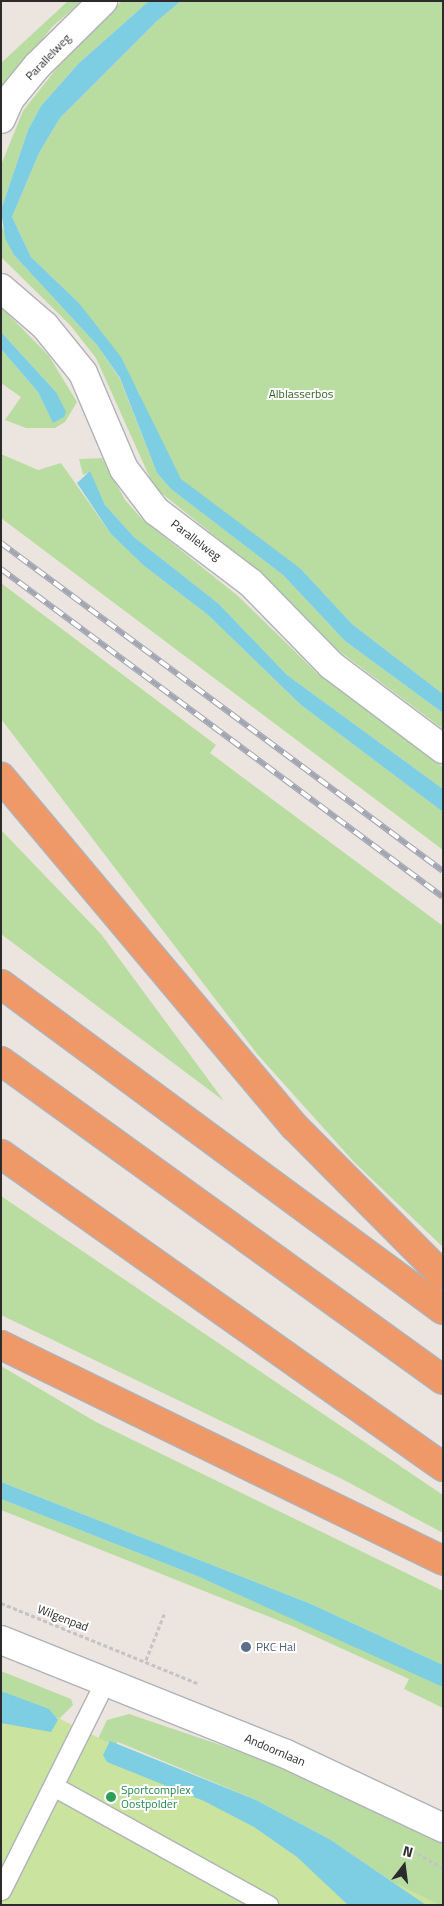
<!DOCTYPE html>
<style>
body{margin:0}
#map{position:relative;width:444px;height:1906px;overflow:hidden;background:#ece5df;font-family:"Titillium Web",sans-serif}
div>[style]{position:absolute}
.green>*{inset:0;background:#b9dca1}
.pitch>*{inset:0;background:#cae39e}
.water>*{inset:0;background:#7dcee3}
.path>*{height:3px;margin-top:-1.5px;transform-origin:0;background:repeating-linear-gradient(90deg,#c4c4c4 0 4px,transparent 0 6.5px)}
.roads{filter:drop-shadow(1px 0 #afb2ba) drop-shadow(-1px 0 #afb2ba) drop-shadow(0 1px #afb2ba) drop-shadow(0 -1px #afb2ba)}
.service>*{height:19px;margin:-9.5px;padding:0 9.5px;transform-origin:9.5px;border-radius:9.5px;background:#fff}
.minor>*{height:28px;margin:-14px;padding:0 14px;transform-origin:14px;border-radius:14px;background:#fff}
.tertiary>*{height:28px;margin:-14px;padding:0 14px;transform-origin:14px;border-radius:14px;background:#fff}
.motorway>*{height:28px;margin:-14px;padding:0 14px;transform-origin:14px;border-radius:14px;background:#ee9967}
.rail>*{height:5.5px;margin-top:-2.75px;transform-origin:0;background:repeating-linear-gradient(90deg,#fff 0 11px,#a2a6b3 0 22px);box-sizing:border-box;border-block:1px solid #a2a6b3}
.dots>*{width:14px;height:14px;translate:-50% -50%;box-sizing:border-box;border:2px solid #fff;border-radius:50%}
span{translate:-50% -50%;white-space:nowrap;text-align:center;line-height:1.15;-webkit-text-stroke:4px #fff;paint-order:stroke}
.street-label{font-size:12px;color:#2b2b2b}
.park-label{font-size:12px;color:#336222}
.service-label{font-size:12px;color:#4e5e75}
.left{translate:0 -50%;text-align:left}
.leisure-label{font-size:12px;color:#27864d}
.frame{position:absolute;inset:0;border:2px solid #2b2b2b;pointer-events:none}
.north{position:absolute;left:379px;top:1841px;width:50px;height:50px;-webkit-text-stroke:4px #fff;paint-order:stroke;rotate:15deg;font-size:14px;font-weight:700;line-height:20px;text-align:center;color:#2b2b2b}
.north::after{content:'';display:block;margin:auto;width:18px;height:22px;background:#2b2b2b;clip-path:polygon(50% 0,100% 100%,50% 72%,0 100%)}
</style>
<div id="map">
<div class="green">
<i style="clip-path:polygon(68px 1px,82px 1px,52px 27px,1px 92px,1px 63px)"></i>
<i style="clip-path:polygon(122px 1px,149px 1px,79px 63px,41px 106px,28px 130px,1px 210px,1px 165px,23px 111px,75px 45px)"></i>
<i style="clip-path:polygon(181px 1px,443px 1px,443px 694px,352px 624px,301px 569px,183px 487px,132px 410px,140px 394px,79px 303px,31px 257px,12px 217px,39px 153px,60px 118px,157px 21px)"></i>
<i style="clip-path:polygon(1px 224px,14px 255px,97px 345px,120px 379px,157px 473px,171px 489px,283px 575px,345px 641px,443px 713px,443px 729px,331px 645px,263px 575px,154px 487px,96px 358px,70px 325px,1px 257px)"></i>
<i style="clip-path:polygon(1px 307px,49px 356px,77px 402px,65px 422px,55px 428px,26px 428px,5px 420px,21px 397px,1px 383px,1px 349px,38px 392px,53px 422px,56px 392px,1px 332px)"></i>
<i style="clip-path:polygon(1px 454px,38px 470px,61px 463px,111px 534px,143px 565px,208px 615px,301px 705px,443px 812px,443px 850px,1px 518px)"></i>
<i style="clip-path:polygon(102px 458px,125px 500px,142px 519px,238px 596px,318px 674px,443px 767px,443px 789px,287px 675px,219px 604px,134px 537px,105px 505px,90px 472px,83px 475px,79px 459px)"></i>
<i style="clip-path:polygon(1px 583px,216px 745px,210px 753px,443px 926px,443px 1247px,354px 1162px,258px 1055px,1px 719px)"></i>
<i style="clip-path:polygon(1px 830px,101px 934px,224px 1101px,1px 934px)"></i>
<i style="clip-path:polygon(1px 1196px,443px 1495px,443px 1533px,342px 1479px,1px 1315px)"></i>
<i style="clip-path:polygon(1px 1366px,96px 1422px,443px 1591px,443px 1665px,311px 1604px,1px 1482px)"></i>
<i style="clip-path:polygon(1px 1499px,197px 1576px,415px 1672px,443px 1687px,443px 1708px,404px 1689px,409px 1679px,292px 1626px,1px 1510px)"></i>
<i style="clip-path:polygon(1px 1671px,71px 1699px,73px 1705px,58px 1720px,1px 1691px)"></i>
<i style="clip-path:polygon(129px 1714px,268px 1761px,443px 1843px,443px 1905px,426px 1905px,331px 1840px,256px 1800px,118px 1742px,76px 1784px,107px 1720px)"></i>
</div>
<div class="pitch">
<i style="clip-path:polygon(1px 1690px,440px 1905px,1px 1905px)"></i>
</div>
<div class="water">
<i style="clip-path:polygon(149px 1px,181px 1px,157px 21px,60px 118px,39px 153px,12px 217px,31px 257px,79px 303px,121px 357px,181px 479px,301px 569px,352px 624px,443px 694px,443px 713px,345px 641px,283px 575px,171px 489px,157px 473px,120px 378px,97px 345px,14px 255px,5px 238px,1px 210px,28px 130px,41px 106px,79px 63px)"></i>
<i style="clip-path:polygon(1px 332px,56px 392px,66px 412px,64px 417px,53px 423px,38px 392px,1px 349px)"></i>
<i style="clip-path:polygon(90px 471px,105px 505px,134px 537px,219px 604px,287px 675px,443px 789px,443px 812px,301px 705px,208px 615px,143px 565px,111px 534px,77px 483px)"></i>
<i style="clip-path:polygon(1px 1482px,311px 1604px,443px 1665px,443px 1687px,197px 1576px,1px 1499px)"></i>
<i style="clip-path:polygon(1px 1691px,49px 1709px,58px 1720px,51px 1732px,1px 1723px)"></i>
<i style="clip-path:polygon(110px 1741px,256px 1800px,331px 1840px,426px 1905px,348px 1905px,297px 1857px,254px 1827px,204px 1801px,107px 1762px,103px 1755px)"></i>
</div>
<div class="path">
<i style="left:1px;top:1603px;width:214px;rotate:22.2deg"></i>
<i style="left:146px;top:1660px;width:52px;rotate:-68.4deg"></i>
<i style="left:406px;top:1847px;width:43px;rotate:29.6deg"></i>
</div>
<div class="roads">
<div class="service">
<i style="left:55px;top:1787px;width:244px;rotate:29deg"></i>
<i style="left:1px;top:1890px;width:233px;rotate:-63.5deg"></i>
</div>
<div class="minor">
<i style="left:1px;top:1640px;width:307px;rotate:21.8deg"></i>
<i style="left:286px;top:1754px;width:174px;rotate:25.2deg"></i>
</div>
<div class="tertiary">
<i style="left:1px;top:119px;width:22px;rotate:-66deg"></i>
<i style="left:10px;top:99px;width:43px;rotate:-50.7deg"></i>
<i style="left:37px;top:66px;width:93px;rotate:-44.6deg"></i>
<i style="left:1px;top:288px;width:58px;rotate:40.8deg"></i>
<i style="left:45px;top:326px;width:60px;rotate:51deg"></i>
<i style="left:83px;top:373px;width:104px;rotate:66.9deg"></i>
<i style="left:124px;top:469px;width:53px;rotate:52.7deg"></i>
<i style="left:156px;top:511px;width:119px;rotate:37.2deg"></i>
<i style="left:251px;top:583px;width:115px;rotate:45.7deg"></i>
<i style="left:331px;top:665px;width:140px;rotate:36.9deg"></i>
</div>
<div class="motorway">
<i style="left:1px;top:777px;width:456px;rotate:50deg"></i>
<i style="left:294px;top:1126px;width:211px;rotate:45.2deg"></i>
<i style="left:1px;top:984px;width:549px;rotate:36.41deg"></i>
<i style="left:1px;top:1061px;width:545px;rotate:35.82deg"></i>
<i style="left:1px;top:1154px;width:542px;rotate:35.3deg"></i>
<i style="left:1px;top:1345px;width:492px;rotate:26deg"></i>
</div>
</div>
<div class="rail">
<i style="left:1px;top:543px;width:550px;rotate:36.58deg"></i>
<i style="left:1px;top:569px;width:550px;rotate:36.58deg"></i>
</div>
<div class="dots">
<i style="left:246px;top:1647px;background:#5c6f8a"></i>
<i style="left:111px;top:1797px;background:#2e9e5b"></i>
</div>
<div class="street-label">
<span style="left:48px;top:57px;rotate:-46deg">Parallelweg</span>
<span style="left:196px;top:540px;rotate:37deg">Parallelweg</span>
<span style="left:63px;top:1618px;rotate:21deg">Wilgenpad</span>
<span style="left:275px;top:1750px;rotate:23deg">Andoornlaan</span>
</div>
<div class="park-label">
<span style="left:301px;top:394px">Alblasserbos</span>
</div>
<div class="service-label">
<span class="left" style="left:256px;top:1647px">PKC Hal</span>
</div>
<div class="leisure-label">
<span class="left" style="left:121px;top:1797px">Sportcomplex<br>Oostpolder</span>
</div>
<div class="frame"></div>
<div class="north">N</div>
</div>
